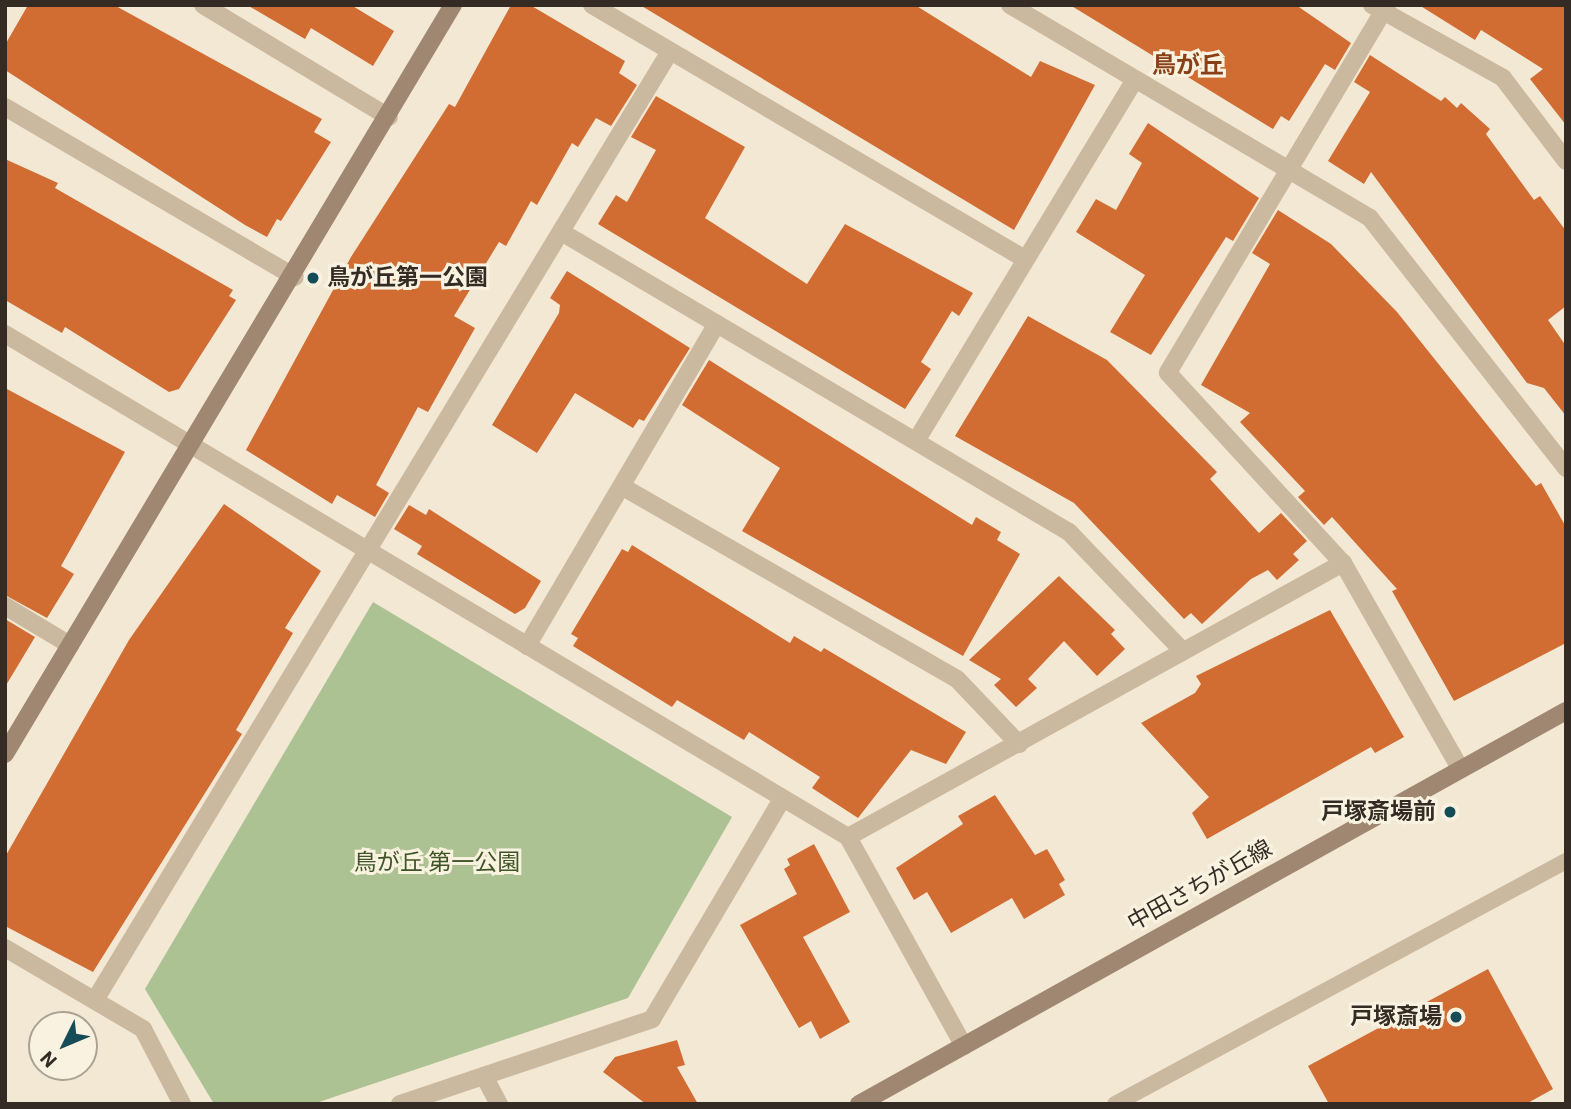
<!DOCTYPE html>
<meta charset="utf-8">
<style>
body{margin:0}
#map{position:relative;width:1571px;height:1109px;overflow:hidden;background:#f3e8d4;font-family:Roboto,"Noto Sans JP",sans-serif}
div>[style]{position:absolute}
.green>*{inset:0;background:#acc293}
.building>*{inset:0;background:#d16d33}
.lane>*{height:16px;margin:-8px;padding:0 8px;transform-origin:8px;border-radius:8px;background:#cbb99f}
.street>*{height:18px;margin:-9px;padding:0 9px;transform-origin:9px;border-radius:9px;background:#cbb99f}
.secondary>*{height:18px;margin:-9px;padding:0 9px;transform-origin:9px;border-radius:9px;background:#9f8771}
.dots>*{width:19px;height:19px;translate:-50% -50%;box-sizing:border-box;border:4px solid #faf2e0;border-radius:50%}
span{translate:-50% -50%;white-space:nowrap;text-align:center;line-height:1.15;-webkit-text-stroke:6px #faf2e0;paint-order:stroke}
.poi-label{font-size:23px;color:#342b24;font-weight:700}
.left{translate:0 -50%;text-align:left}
.right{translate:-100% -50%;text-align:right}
.park-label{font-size:23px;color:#3d5425}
.street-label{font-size:23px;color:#342b24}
.neighbourhood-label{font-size:24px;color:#894016;font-weight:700}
.frame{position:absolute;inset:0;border:7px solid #342b24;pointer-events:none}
.north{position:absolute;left:28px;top:1011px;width:70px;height:70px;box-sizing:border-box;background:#faf2e0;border:2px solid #aba295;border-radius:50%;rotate:227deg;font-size:19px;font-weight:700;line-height:28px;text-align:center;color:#342b24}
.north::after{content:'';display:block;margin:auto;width:24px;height:32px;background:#164c58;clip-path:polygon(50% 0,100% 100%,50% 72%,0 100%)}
</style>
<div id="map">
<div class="green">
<i style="clip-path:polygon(373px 602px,732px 817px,628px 998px,313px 1104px,214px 1104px,145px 989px)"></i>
</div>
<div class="building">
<i style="clip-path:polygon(28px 5px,114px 5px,322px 119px,314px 132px,331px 142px,281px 221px,277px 219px,267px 237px,245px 225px,5px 70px,5px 45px)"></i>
<i style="clip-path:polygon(247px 5px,351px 5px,394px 31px,373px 66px,311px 28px,305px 39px)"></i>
<i style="clip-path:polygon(511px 5px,530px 5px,625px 61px,619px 73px,637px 85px,611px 126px,596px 118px,578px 147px,572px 143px,537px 205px,531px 201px,506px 246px,499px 242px,454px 316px,475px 328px,428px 412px,418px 407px,376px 485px,389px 493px,375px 517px,337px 495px,332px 504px,246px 450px,351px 257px,449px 104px,455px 107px)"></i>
<i style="clip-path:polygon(640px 5px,915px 5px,1031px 77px,1040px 61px,1095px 85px,1014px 230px)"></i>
<i style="clip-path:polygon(1070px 5px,1296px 5px,1351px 43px,1335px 70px,1325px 64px,1289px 121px,1281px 116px,1273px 129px)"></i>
<i style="clip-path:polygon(1419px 5px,1566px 5px,1566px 125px,1530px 79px,1543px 69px,1481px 30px,1475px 40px)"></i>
<i style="clip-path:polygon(1370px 55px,1441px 101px,1445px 97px,1457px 108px,1461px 103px,1490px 129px,1486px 134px,1534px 200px,1540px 196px,1566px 231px,1566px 306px,1548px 320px,1566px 346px,1566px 416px,1544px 388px,1527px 383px,1371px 172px,1364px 184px,1328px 161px,1370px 92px,1354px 82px)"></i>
<i style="clip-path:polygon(656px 96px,745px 147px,705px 218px,807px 284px,845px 224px,973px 293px,959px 316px,952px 311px,921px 362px,931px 369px,905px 409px,598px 224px,616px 195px,627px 202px,656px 150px,631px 137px)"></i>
<i style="clip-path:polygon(1148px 123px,1259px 198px,1233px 241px,1226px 237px,1151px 355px,1110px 332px,1145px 275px,1076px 232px,1096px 199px,1116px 210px,1142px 163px,1129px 154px)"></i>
<i style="clip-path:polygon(5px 159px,58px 183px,55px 188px,233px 290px,229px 296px,236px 300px,179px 389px,169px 392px,65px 327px,62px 333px,5px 300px)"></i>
<i style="clip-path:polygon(1278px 210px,1331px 244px,1397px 312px,1536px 486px,1541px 483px,1566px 527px,1566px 643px,1454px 701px,1392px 591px,1397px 589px,1332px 517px,1324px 525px,1298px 497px,1305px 491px,1240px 422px,1250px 413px,1201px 385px,1270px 264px,1252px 253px)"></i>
<i style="clip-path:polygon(567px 271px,690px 348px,644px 421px,639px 419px,633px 428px,575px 393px,537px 453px,492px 425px,559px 313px,560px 305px,550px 298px)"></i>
<i style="clip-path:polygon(1028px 316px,1107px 360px,1217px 472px,1210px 479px,1259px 533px,1281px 513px,1307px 541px,1293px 554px,1299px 560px,1277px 580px,1268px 570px,1251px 579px,1202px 624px,1191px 613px,1184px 619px,1074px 503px,955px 436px)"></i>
<i style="clip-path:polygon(709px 360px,972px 525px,976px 517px,1001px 532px,997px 540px,1020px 554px,963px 656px,742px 531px,780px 468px,682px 405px)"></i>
<i style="clip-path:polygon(5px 388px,125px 452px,61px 566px,74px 574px,47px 618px,5px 595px)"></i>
<i style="clip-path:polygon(224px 504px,321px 571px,285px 628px,293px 633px,236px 730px,242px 734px,93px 972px,5px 926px,5px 857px,129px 640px)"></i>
<i style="clip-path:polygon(409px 505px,426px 515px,429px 509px,541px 581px,525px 608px,515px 614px,417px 554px,422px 546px,394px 529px)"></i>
<i style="clip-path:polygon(632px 545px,790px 643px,794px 636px,821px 652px,824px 648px,966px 732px,946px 764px,911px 750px,858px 818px,812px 788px,820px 777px,749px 732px,744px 740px,677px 700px,672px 707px,573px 646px,578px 638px,571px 634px,622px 549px,628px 552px)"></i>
<i style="clip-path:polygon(1059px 576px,1115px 630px,1111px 634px,1125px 649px,1097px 676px,1064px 641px,1028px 679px,1037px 688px,1016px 707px,994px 685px,1001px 679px,969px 660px)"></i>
<i style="clip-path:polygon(1330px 610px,1404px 737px,1375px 753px,1371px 747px,1207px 839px,1192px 813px,1209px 797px,1141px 723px,1195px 693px,1201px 684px,1196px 676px)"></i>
<i style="clip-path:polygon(5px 619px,35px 637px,5px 687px)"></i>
<i style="clip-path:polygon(995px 795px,1035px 855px,1047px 849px,1065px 880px,1059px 884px,1065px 895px,1024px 919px,1012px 898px,951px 933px,927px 892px,914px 900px,896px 868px,963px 824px,958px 816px)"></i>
<i style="clip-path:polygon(814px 844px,850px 912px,803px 937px,850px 1022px,820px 1039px,811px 1021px,799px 1028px,740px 925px,797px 894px,784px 869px,790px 865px,787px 859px)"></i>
<i style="clip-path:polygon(1488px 969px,1553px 1089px,1526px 1104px,1329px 1104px,1308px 1066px)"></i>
<i style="clip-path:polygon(677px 1040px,685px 1065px,677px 1067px,698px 1104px,646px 1104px,603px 1072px,615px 1057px)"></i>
</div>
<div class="lane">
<i style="left:1115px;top:1104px;width:512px;rotate:-28.32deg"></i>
</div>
<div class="street">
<i style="left:203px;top:5px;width:217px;rotate:31.1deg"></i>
<i style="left:592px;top:5px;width:498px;rotate:30.4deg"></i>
<i style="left:1010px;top:5px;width:418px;rotate:30.6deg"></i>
<i style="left:1370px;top:218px;width:318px;rotate:51.9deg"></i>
<i style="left:1372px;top:5px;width:150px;rotate:29.1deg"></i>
<i style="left:1503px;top:78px;width:104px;rotate:52.8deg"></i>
<i style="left:1387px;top:5px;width:428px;rotate:120.8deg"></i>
<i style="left:1168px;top:373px;width:258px;rotate:47.4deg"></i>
<i style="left:1343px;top:563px;width:236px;rotate:60.3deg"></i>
<i style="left:5px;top:107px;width:336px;rotate:30.4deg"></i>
<i style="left:563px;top:233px;width:588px;rotate:30.58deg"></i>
<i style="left:1069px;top:532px;width:162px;rotate:46.3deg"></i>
<i style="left:5px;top:334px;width:982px;rotate:30.82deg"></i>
<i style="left:848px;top:837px;width:239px;rotate:61deg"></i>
<i style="left:916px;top:441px;width:419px;rotate:-58.8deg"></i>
<i style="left:623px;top:487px;width:385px;rotate:29.9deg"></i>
<i style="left:957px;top:679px;width:90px;rotate:46.4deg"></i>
<i style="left:5px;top:606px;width:76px;rotate:31deg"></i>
<i style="left:527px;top:646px;width:374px;rotate:-59.5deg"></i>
<i style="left:848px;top:837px;width:566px;rotate:-28.97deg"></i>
<i style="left:5px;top:948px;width:160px;rotate:30.4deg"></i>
<i style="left:143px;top:1029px;width:85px;rotate:62.5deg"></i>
<i style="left:95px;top:1000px;width:1107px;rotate:-58.78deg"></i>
<i style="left:484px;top:1076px;width:32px;rotate:62deg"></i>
<i style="left:400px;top:1104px;width:266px;rotate:-18.6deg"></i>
<i style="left:652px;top:1019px;width:256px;rotate:-59.4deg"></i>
</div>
<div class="secondary">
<i style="left:5px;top:754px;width:873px;rotate:-59.12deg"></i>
<i style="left:859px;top:1104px;width:809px;rotate:-29.07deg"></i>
</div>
<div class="dots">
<i style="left:313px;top:278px;background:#164c58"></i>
<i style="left:1450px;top:812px;background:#164c58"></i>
<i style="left:1456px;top:1017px;background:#164c58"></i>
</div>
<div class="poi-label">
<span class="left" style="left:327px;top:278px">鳥が丘第一公園</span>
<span class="right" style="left:1436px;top:812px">戸塚斎場前</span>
<span class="right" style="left:1442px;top:1017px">戸塚斎場</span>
</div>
<div class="park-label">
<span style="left:437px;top:863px">鳥が丘 第一公園</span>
</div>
<div class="street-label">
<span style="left:1200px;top:886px;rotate:-29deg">中田さちが丘線</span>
</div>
<div class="neighbourhood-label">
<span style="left:1188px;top:66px">鳥が丘</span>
</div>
<div class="frame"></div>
<div class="north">N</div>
</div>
